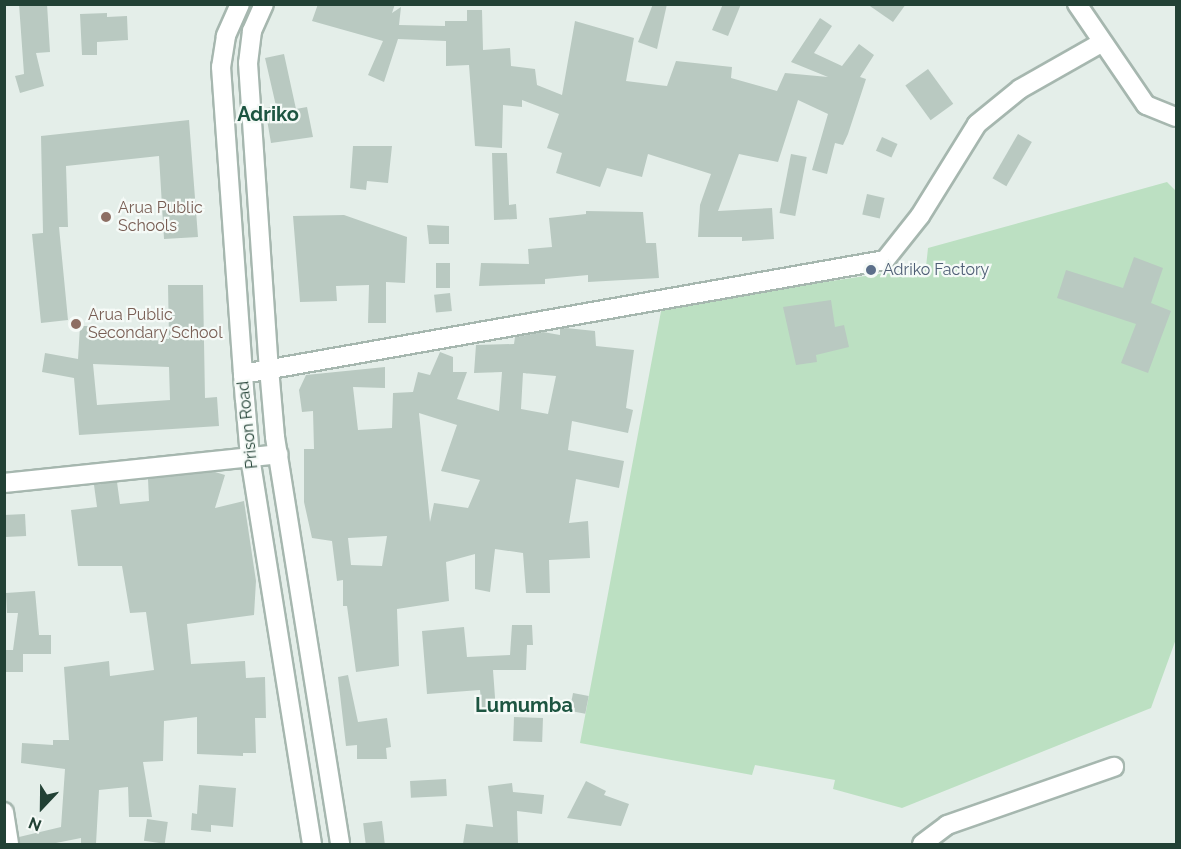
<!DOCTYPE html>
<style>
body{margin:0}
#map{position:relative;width:1181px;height:849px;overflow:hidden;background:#e4eee9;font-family:Raleway,sans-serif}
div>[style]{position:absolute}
.green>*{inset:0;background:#bce0c2}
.building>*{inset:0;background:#b9c9c1;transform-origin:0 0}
.roads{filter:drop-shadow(2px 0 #a6b7af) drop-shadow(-2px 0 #a6b7af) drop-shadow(0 2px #a6b7af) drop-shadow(0 -2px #a6b7af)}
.minor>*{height:18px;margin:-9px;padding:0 9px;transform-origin:9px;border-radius:9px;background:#fff}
.dots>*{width:16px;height:16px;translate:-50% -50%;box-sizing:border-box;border:3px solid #f5faf7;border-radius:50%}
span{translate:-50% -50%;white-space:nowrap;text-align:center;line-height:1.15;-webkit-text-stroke:4.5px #f5faf7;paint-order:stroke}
.education-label{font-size:16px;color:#785e54}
.left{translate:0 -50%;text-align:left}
.service-label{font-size:16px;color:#4e5e75}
.street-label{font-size:16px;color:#224135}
.quarter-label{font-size:20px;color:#1d5541;font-weight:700}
.frame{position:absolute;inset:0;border:6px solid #224135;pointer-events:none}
.north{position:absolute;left:12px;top:777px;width:60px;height:60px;-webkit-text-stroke:4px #f5faf7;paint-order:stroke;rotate:202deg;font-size:16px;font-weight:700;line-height:24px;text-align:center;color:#224135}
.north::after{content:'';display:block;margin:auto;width:21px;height:27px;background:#224135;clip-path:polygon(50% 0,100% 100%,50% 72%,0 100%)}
</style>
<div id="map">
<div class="green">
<i style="clip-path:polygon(1167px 182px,1176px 191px,1176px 639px,1151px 708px,902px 808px,833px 789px,835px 780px,755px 765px,752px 775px,580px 743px,662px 306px,926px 267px,928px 248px)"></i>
</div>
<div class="building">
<i style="clip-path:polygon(19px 4px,47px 4px,50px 52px,36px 53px,44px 86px,20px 93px,15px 76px,24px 74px)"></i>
<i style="clip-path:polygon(318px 4px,395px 4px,392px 13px,401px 7px,399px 25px,445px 26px,445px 21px,467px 21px,467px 10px,482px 10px,483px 50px,510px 48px,511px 66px,535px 69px,537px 85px,562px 95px,575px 21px,634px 38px,626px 81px,658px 85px,667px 86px,676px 61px,732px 67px,731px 78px,777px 91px,785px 73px,828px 77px,791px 62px,820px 18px,832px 26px,814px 53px,842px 66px,859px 44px,874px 55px,860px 77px,866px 79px,848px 134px,843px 145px,835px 143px,827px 174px,812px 170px,828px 114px,798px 100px,778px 162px,739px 154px,718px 211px,772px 208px,774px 239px,742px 241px,742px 237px,698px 237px,700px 205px,711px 174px,648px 154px,642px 177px,607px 168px,600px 187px,556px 173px,562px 153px,547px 148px,559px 114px,522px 100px,522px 107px,503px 105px,502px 148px,475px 146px,469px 65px,446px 66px,446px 41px,398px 39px,384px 82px,368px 75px,383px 41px,312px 21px)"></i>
<i style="clip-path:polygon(653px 4px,667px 4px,657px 49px,638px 42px)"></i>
<i style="clip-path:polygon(723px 4px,741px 4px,728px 36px,712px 30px)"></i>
<i style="clip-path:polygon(867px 4px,906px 4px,893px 22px)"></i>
<i style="clip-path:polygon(107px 13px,107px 17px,127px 16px,128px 40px,97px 42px,97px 55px,82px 55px,80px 14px)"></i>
<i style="clip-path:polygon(284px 54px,296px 109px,307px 107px,313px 137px,271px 143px,265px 108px,276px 106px,265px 58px)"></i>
<i style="left:928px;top:69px;width:43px;height:28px;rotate:54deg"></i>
<i style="clip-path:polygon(189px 120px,198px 237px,164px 239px,159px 156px,66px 166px,68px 227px,59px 227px,68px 320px,41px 323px,32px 234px,43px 233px,41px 136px)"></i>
<i style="left:1018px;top:134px;width:16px;height:51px;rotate:30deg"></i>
<i style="left:882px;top:137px;width:17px;height:15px;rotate:24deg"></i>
<i style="clip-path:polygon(353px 146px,392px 146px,388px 183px,367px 181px,366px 190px,350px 188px)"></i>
<i style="clip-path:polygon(492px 153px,507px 153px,509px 205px,516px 204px,517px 219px,494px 220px)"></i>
<i style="left:791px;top:154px;width:16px;height:60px;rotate:11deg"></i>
<i style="left:867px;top:194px;width:18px;height:21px;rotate:13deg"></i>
<i style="clip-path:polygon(586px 211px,643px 212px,646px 243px,656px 243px,659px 278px,588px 282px,588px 275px,545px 279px,545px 284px,479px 286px,481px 263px,529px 264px,528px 249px,552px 247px,549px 218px,586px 214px)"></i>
<i style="clip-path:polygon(344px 215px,407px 237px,405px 283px,386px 282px,386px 323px,368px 323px,369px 285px,336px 286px,337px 301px,300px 302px,293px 216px)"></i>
<i style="clip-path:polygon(427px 225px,449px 226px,449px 244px,429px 244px)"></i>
<i style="clip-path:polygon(1134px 257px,1163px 268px,1151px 303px,1171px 311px,1148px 373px,1121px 363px,1136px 324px,1057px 298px,1066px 270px,1123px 288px)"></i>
<i style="left:436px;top:263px;width:14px;height:25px"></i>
<i style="clip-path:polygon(evenodd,168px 285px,203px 285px,205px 398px,217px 397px,219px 426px,79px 435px,74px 378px,42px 372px,45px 353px,78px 359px,80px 326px,89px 326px,90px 336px,169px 339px,168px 285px,93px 364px,169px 367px,170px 400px,97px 405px,93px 364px)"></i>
<i style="left:450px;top:293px;width:18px;height:16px;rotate:84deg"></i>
<i style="clip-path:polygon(831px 300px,835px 327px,844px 325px,849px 347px,816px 355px,817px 362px,796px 365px,783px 307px)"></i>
<i style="clip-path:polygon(evenodd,566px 328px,595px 331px,596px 346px,634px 350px,626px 408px,633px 410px,628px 433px,572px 421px,568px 450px,624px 461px,619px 488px,576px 479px,569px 523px,588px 521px,590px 558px,549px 560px,550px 593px,526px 593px,523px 553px,495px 549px,490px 592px,475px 589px,475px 554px,446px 562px,449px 601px,397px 609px,399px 666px,356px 672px,347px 606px,343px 606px,343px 580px,337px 581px,332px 541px,312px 538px,304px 502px,304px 449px,314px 449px,313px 411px,302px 412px,299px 390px,306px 375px,385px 367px,385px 388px,353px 387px,358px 430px,392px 428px,393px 393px,413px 392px,418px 372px,430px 375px,440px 352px,453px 357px,453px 372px,467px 372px,457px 399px,499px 411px,502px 372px,474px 373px,476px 345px,514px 344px,515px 337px,543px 332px,560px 335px,560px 329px,566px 328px,523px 373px,556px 376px,548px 414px,521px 409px,523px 373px,566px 328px,419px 413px,457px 425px,441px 471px,480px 480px,468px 508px,434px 503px,430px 522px,419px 413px,566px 328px,387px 536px,382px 566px,351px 565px,348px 538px,387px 536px)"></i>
<i style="clip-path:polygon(215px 472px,225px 475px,215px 508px,244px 501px,256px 581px,254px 615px,187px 624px,191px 664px,245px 661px,246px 678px,265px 677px,266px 718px,255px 718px,256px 753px,243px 753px,243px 756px,197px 754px,197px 717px,164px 721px,163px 761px,143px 762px,152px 817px,129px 817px,128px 787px,99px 790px,96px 844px,81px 844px,81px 838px,51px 844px,20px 844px,19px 837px,61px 827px,65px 769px,21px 763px,22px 743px,53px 745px,53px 740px,69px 740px,64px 667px,109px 661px,110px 676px,154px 670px,146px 612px,130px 613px,122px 566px,78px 566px,71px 510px,97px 507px,94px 485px,117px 482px,120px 504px,149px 501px,148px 479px)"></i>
<i style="left:25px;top:514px;width:22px;height:21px;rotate:87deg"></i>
<i style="clip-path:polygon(35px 591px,39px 635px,51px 635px,51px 654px,23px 654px,23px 672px,4px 672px,4px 650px,13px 650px,18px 613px,7px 613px,6px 593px)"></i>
<i style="clip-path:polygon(512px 625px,532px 625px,533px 645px,527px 645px,526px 670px,493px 670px,496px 711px,482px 711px,480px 690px,427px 694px,422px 631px,464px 627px,467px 657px,510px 655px)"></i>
<i style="clip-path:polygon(348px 675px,358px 722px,387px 718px,391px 747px,386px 748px,387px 759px,357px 759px,357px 745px,346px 746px,338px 677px)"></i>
<i style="left:573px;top:693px;width:16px;height:18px;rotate:11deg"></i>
<i style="left:514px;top:717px;width:29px;height:24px;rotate:2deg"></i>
<i style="left:446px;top:779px;width:17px;height:36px;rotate:87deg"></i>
<i style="clip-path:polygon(586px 781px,606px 791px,604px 795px,629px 804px,621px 826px,567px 818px)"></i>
<i style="clip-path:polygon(512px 783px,513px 792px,544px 795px,542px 814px,517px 811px,518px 844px,463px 844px,466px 824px,493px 827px,488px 786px)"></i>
<i style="clip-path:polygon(199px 785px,236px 788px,233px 827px,211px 825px,211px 832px,191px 830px,192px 813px,197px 814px)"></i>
<i style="left:147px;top:819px;width:21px;height:22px;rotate:8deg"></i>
<i style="left:382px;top:821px;width:23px;height:19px;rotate:83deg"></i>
</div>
<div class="roads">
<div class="minor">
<i style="left:240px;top:4px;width:35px;rotate:114deg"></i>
<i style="left:226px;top:36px;width:31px;rotate:99deg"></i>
<i style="left:221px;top:67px;width:333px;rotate:85.9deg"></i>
<i style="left:245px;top:399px;width:58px;rotate:85.1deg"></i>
<i style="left:250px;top:457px;width:392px;rotate:80.9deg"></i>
<i style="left:264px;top:4px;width:30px;rotate:114deg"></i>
<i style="left:252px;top:31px;width:32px;rotate:97deg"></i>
<i style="left:248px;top:63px;width:306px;rotate:86.1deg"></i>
<i style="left:269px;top:368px;width:69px;rotate:85deg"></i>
<i style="left:275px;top:437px;width:412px;rotate:80.9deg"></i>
<i style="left:1077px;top:4px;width:122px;rotate:55.7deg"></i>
<i style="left:1146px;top:105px;width:32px;rotate:22deg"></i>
<i style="left:243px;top:374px;width:652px;rotate:-10.07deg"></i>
<i style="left:885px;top:260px;width:56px;rotate:-51.5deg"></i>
<i style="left:920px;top:216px;width:108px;rotate:-58.2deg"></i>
<i style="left:977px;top:124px;width:55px;rotate:-39.1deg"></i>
<i style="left:1020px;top:89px;width:93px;rotate:-29.6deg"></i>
<i style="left:4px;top:483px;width:276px;rotate:-6deg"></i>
<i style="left:4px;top:812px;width:32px;rotate:81deg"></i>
<i style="left:922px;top:844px;width:31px;rotate:-37deg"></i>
<i style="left:947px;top:825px;width:177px;rotate:-19.2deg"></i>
</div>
</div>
<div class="dots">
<i style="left:106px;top:217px;background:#8d6e63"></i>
<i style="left:871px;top:270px;background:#5c6f8a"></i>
<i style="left:76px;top:324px;background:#8d6e63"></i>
</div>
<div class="education-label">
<span class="left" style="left:118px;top:217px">Arua Public<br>Schools</span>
<span class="left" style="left:88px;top:324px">Arua Public<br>Secondary School</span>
</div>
<div class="service-label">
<span class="left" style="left:883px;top:270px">Adriko Factory</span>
</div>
<div class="street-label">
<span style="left:248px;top:425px;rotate:-96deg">Prison Road</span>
</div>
<div class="quarter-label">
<span style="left:268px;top:114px">Adriko</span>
<span style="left:524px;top:705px">Lumumba</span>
</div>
<div class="frame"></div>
<div class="north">N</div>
</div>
